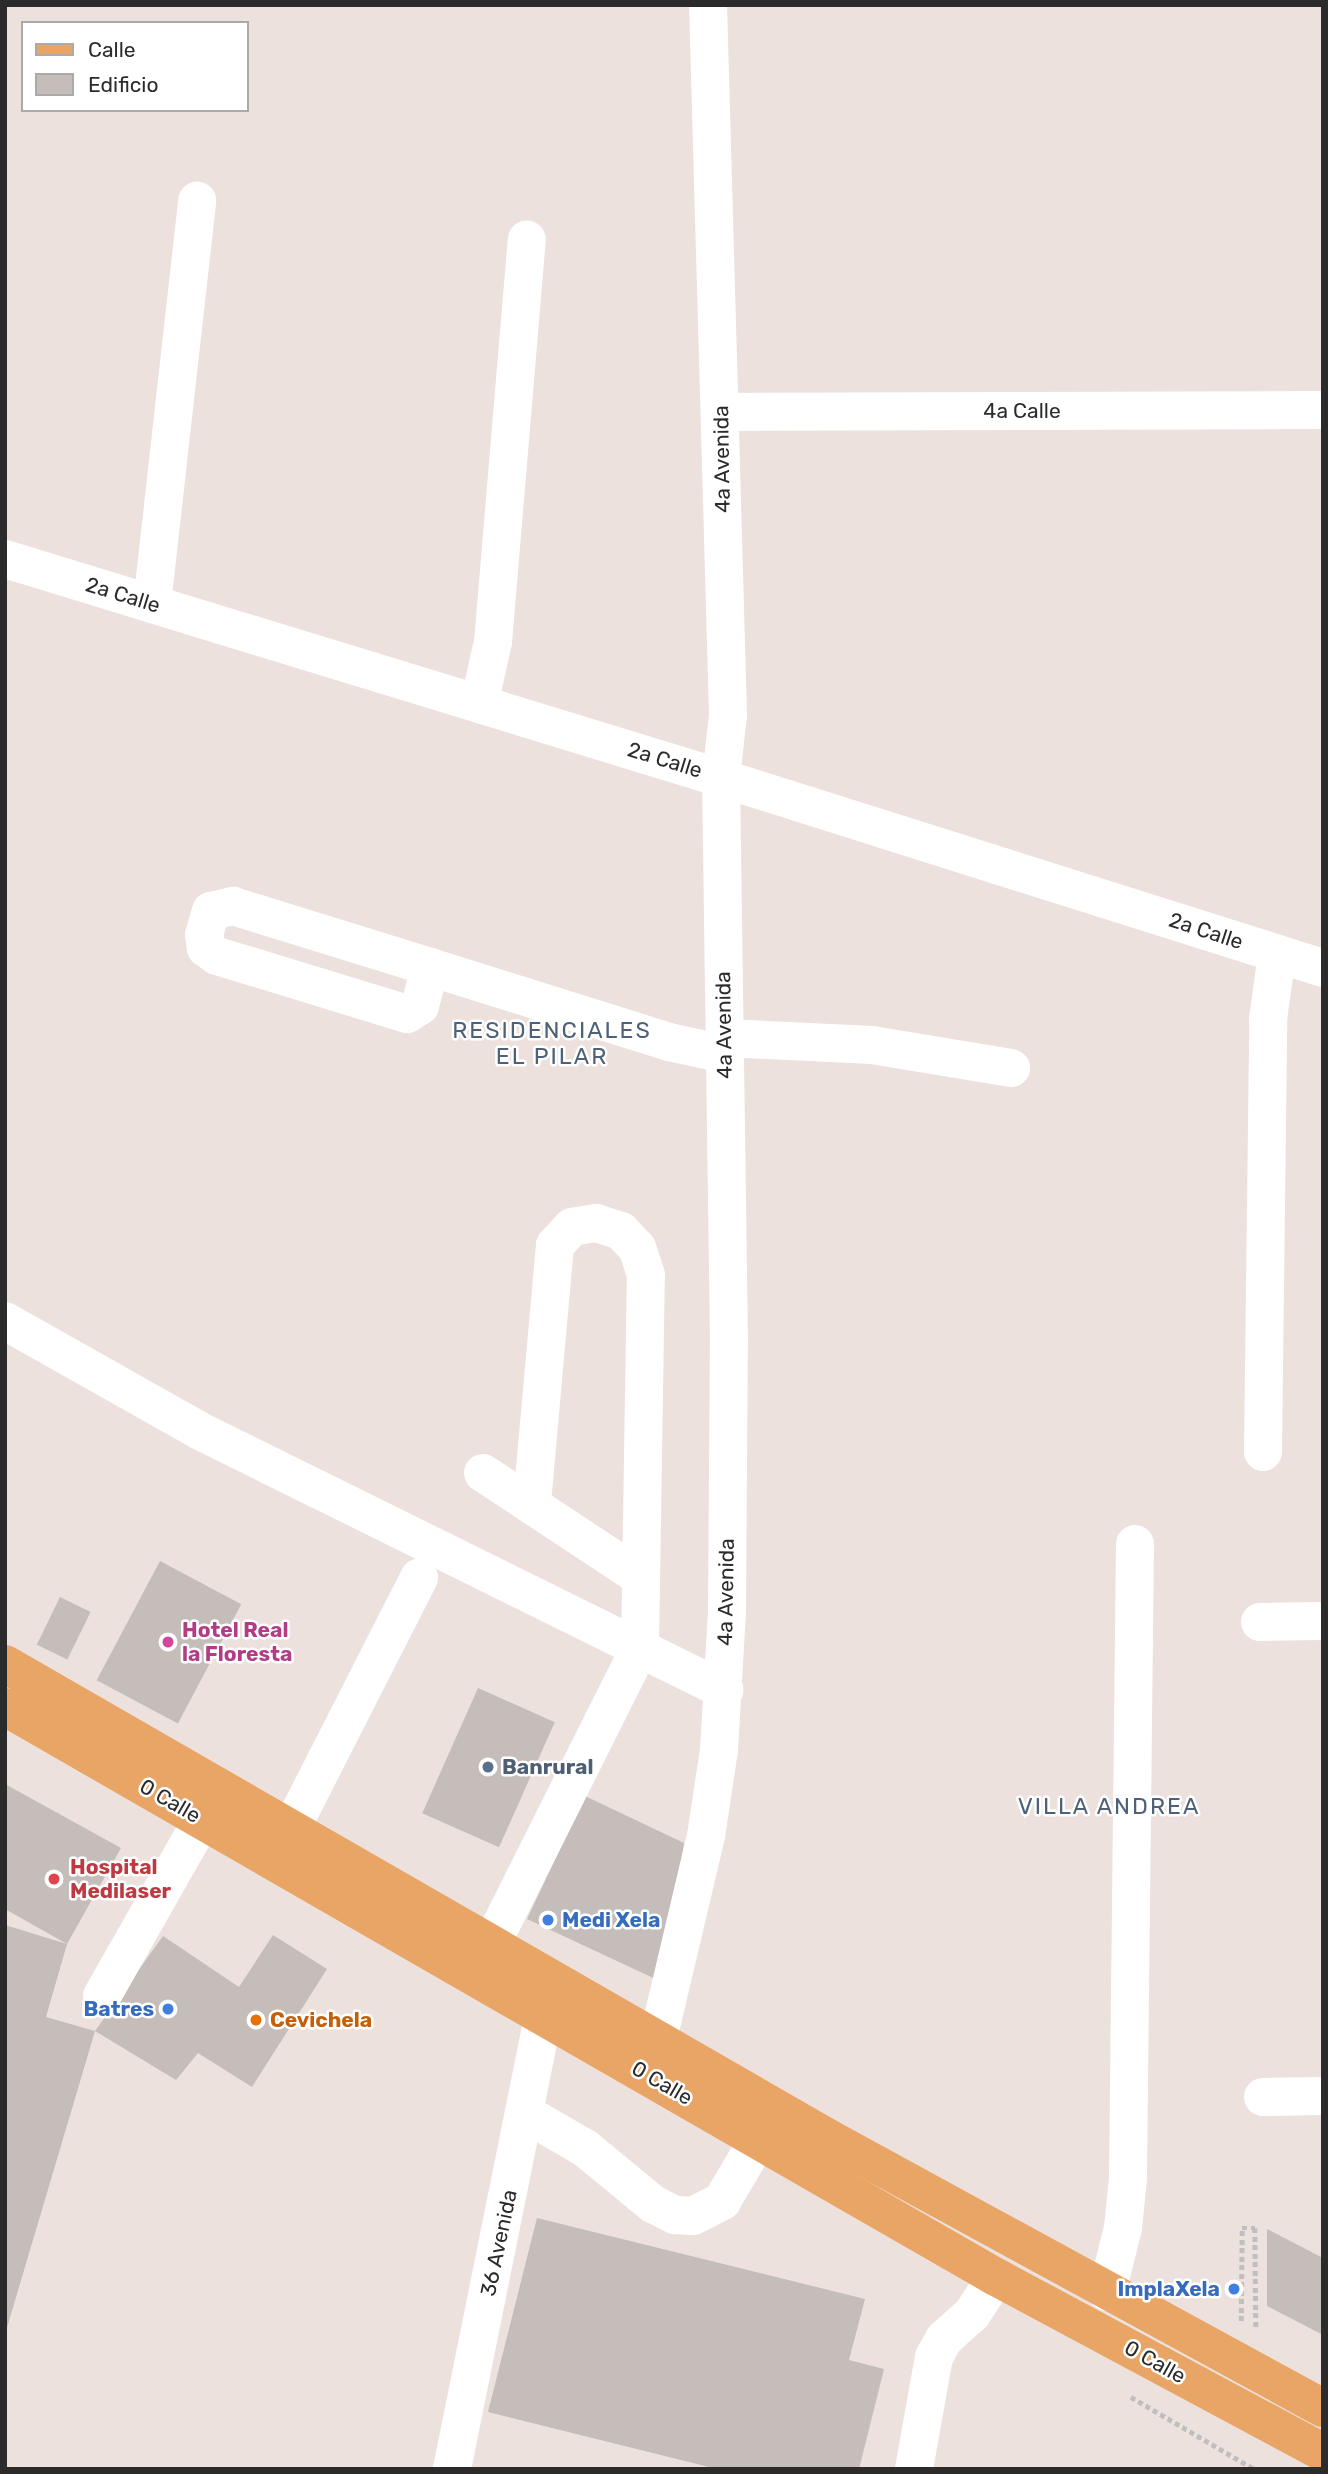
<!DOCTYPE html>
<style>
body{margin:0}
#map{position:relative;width:1328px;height:2474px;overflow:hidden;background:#ece1dd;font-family:Rubik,sans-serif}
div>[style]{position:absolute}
.building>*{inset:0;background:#c4bdb9;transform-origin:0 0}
.path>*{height:4.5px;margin-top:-2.25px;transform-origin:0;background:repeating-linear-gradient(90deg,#bfbfbf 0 5px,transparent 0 8.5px)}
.minor>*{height:38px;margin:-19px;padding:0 19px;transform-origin:19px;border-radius:19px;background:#fff}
.major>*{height:38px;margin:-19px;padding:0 19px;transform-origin:19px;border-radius:19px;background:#e9a565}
.dots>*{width:19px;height:19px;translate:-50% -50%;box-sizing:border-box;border:4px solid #fff;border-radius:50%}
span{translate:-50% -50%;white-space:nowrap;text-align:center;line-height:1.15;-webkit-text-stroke:5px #fff;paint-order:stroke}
.street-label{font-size:21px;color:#2b2b2b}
.hotel-label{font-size:21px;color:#b23c85;font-weight:700}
.left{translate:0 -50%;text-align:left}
.service-label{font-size:21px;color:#4e5e75;font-weight:700}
.health-label{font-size:21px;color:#be3a42;font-weight:700}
.shop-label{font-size:21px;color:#366cbe;font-weight:700}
.right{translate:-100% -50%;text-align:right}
.food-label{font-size:21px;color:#c56008;font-weight:700}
.neighbourhood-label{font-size:23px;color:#4d6279;letter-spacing:2px}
.frame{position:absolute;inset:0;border:7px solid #2b2b2b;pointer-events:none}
.legend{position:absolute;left:21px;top:21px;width:228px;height:91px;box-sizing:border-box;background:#fff;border:2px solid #aaa;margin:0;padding:9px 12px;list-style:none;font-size:21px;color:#2b2b2b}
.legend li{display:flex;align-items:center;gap:14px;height:35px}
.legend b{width:35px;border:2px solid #aaa}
</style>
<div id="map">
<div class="building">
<i style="left:160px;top:1561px;width:92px;height:135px;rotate:28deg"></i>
<i style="left:60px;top:1597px;width:34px;height:53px;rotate:26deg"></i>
<i style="left:478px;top:1688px;width:84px;height:137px;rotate:24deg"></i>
<i style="clip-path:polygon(5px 1784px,121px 1848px,67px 1944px,5px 1909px)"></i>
<i style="clip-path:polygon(585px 1796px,684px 1843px,664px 1983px,527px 1919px)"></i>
<i style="clip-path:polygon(5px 1925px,67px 1944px,46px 2017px,95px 2031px,6px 2331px)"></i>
<i style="clip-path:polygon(273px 1935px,327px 1969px,252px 2087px,198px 2053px,176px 2080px,95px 2031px,163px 1936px,239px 1987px)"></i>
<i style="clip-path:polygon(537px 2218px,865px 2299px,849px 2360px,884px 2369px,859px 2469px,717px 2469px,488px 2412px)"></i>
<i style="clip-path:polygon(1267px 2229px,1323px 2258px,1323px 2335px,1267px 2306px)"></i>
</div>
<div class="path">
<i style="left:1241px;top:2321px;width:93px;rotate:-89.4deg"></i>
<i style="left:1242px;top:2228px;width:13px"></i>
<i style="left:1255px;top:2228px;width:101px;rotate:89.4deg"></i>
<i style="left:1131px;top:2397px;width:143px;rotate:30.3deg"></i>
</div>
<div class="minor">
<i style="left:721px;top:412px;width:602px;rotate:-0.19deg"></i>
<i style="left:5px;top:559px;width:749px;rotate:17.01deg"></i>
<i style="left:721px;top:778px;width:631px;rotate:17.52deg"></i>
<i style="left:152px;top:604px;width:406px;rotate:-83.6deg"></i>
<i style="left:479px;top:704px;width:64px;rotate:-77.3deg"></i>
<i style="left:493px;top:642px;width:404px;rotate:-85.2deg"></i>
<i style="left:430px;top:967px;width:40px;rotate:104.4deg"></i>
<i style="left:420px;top:1006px;width:15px;rotate:148deg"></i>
<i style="left:407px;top:1014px;width:199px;rotate:-163deg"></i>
<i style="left:217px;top:956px;width:14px;rotate:-144deg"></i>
<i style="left:206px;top:948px;width:13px;rotate:-99deg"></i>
<i style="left:204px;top:935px;width:25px;rotate:-74deg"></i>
<i style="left:211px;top:911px;width:23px;rotate:-13deg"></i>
<i style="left:233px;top:906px;width:206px;rotate:17.2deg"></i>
<i style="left:430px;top:967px;width:250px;rotate:17.4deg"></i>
<i style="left:669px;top:1042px;width:56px;rotate:12.3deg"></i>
<i style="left:724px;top:1038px;width:148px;rotate:2.7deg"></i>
<i style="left:872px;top:1045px;width:141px;rotate:9.4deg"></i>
<i style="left:5px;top:1321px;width:224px;rotate:29.4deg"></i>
<i style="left:200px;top:1431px;width:585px;rotate:26.3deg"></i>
<i style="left:1263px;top:1452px;width:433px;rotate:-89.3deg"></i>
<i style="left:1268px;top:1019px;width:66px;rotate:-82.1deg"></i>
<i style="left:483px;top:1473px;width:189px;rotate:33.4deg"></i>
<i style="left:1260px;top:1622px;width:63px;rotate:-0.9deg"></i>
<i style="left:292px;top:1827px;width:280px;rotate:-63deg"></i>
<i style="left:492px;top:1943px;width:330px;rotate:-63.4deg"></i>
<i style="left:640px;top:1648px;width:373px;rotate:-89.1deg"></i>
<i style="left:646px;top:1275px;width:28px;rotate:-108deg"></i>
<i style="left:637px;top:1248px;width:23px;rotate:-133deg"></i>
<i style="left:621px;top:1231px;width:26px;rotate:-162deg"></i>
<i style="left:596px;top:1223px;width:24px;rotate:171deg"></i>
<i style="left:572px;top:1227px;width:25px;rotate:133deg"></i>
<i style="left:555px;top:1245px;width:261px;rotate:95.1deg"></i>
<i style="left:102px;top:1996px;width:202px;rotate:-60.4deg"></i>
<i style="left:658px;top:2039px;width:209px;rotate:-76.7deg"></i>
<i style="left:706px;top:1836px;width:87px;rotate:-81.4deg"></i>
<i style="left:719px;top:1750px;width:138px;rotate:-86.7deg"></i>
<i style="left:727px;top:1612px;width:270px;rotate:-89.6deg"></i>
<i style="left:729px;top:1342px;width:564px;rotate:-90.81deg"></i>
<i style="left:721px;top:778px;width:63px;rotate:-83.7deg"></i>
<i style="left:728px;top:715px;width:710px;rotate:-91.61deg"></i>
<i style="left:1263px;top:2097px;width:60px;rotate:-1deg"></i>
<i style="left:526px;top:2114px;width:68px;rotate:30deg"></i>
<i style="left:585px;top:2148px;width:88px;rotate:39.5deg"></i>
<i style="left:653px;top:2204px;width:25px;rotate:27deg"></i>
<i style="left:675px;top:2215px;width:18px;rotate:3deg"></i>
<i style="left:693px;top:2216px;width:33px;rotate:-27deg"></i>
<i style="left:722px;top:2201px;width:71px;rotate:-59.5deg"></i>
<i style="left:1107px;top:2292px;width:66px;rotate:-76deg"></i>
<i style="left:1123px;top:2228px;width:50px;rotate:-84.3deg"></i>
<i style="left:1128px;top:2178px;width:634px;rotate:-89.37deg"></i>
<i style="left:452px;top:2469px;width:462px;rotate:-78.6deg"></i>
<i style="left:914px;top:2469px;width:114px;rotate:-79.9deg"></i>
<i style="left:934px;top:2357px;width:21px;rotate:-61deg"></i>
<i style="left:944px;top:2339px;width:38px;rotate:-42deg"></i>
<i style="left:972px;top:2314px;width:44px;rotate:-57deg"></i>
</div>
<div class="major">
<i style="left:5px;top:1664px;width:952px;rotate:29.93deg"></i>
<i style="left:830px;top:2139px;width:562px;rotate:28.62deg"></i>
<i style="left:5px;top:1707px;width:1143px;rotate:29.91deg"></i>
<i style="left:996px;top:2277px;width:371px;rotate:28.2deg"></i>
</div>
<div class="dots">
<i style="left:168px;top:1642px;background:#d1479c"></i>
<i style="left:488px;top:1767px;background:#5c6f8a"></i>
<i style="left:54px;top:1879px;background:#e0444e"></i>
<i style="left:548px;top:1920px;background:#3f7fe0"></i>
<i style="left:168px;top:2009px;background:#3f7fe0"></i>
<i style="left:256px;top:2020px;background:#e8710a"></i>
<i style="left:1234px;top:2289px;background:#3f7fe0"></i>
</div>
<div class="street-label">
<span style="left:1022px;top:411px">4a Calle</span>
<span style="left:722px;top:459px;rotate:-91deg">4a Avenida</span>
<span style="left:123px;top:595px;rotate:17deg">2a Calle</span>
<span style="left:665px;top:760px;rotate:17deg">2a Calle</span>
<span style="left:1206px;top:931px;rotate:18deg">2a Calle</span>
<span style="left:724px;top:1025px;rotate:-91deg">4a Avenida</span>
<span style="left:726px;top:1592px;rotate:-89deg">4a Avenida</span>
<span style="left:170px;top:1801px;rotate:30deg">0 Calle</span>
<span style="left:662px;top:2083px;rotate:30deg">0 Calle</span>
<span style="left:499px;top:2243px;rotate:-78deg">36 Avenida</span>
<span style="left:1155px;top:2362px;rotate:29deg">0 Calle</span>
</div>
<div class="hotel-label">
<span class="left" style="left:182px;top:1642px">Hotel Real<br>la Floresta</span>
</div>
<div class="service-label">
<span class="left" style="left:502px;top:1767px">Banrural</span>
</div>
<div class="health-label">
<span class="left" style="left:70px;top:1879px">Hospital<br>Medilaser</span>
</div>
<div class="shop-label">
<span class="left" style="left:562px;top:1920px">Medi Xela</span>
<span class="right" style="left:154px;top:2009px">Batres</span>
<span class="right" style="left:1220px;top:2289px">ImplaXela</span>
</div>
<div class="food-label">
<span class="left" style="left:270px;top:2020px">Cevichela</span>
</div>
<div class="neighbourhood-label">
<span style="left:552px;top:1043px">RESIDENCIALES<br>EL PILAR</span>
<span style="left:1109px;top:1806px">VILLA ANDREA</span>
</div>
<div class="frame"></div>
<ul class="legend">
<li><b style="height:9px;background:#e9a565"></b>Calle</li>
<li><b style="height:19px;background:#c4bdb9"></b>Edificio</li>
</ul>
</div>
